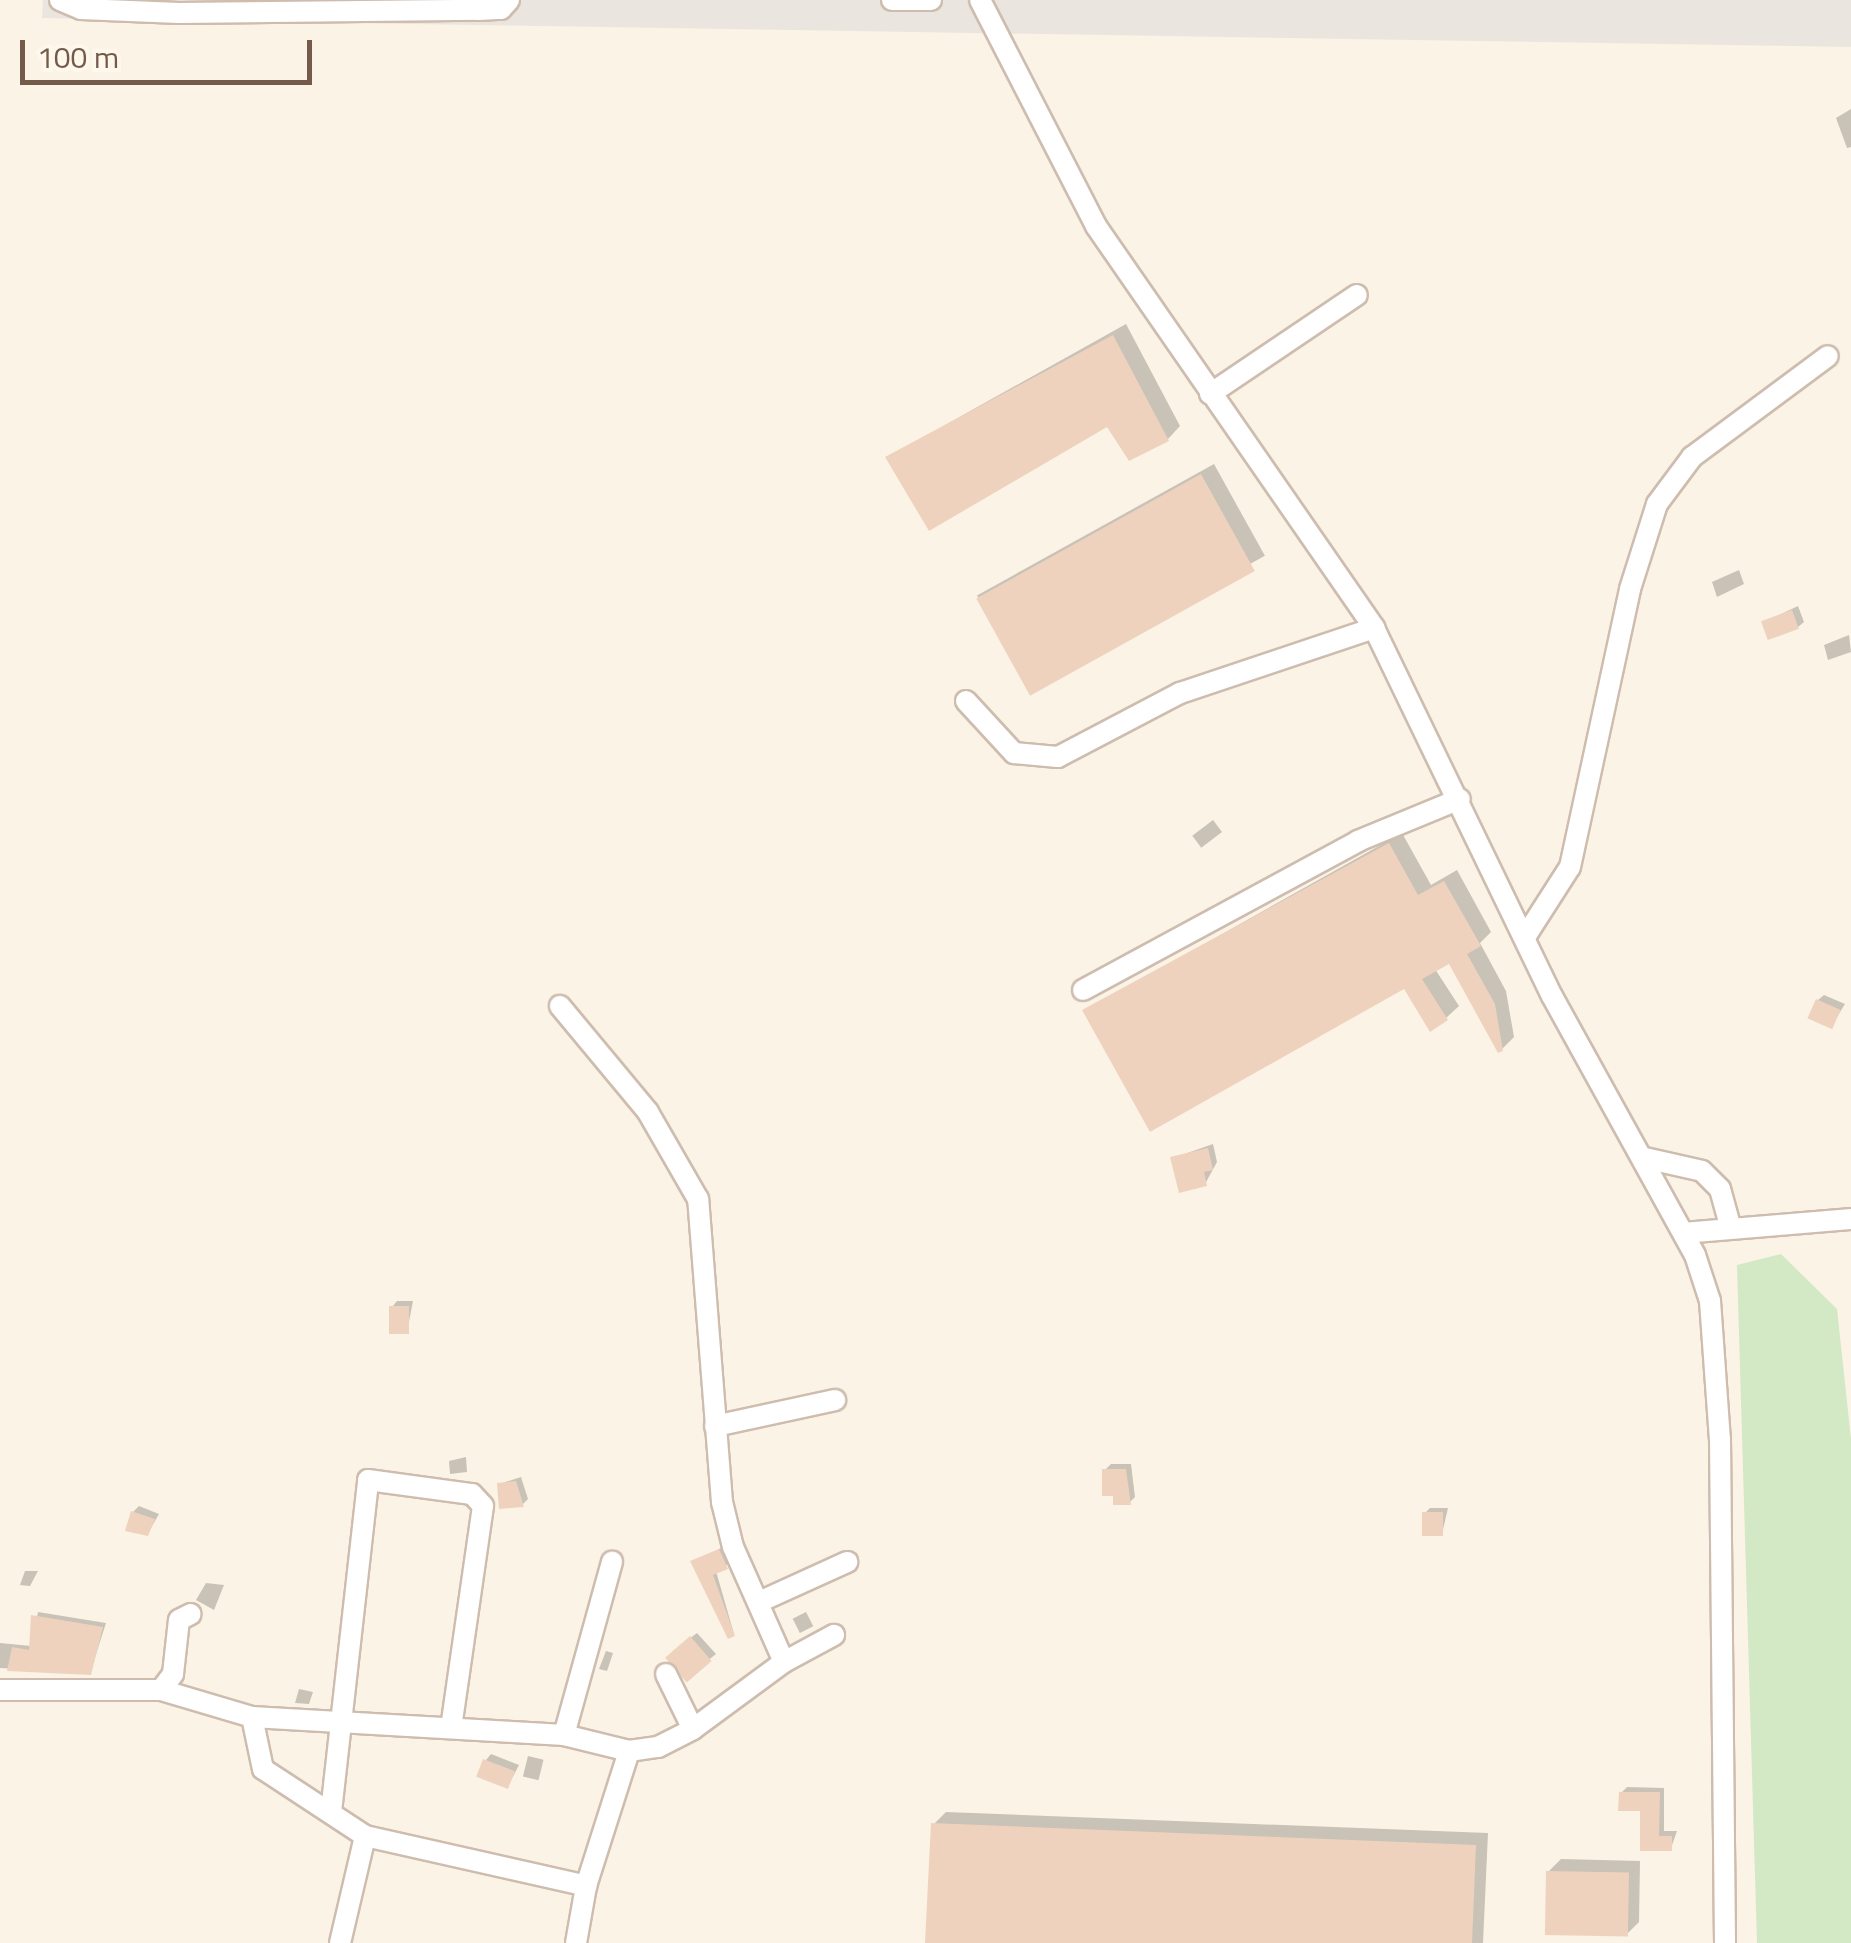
<!DOCTYPE html>
<style>
body{margin:0}
#map{position:relative;width:1851px;height:1943px;overflow:hidden;background:#fbf3e5;font-family:"Titillium Web",sans-serif}
div>[style]{position:absolute}
.industrial>*{inset:0;background:#ebe5df}
.green>*{inset:0;background:#d3e8c4}
.shadow>*{inset:0;background:#0003;transform-origin:0 0}
.building>*{inset:0;background:#efd2be;transform-origin:0 0}
.roads{filter:drop-shadow(2px 0 #cebdaf) drop-shadow(-2px 0 #cebdaf) drop-shadow(0 2px #cebdaf) drop-shadow(0 -2px #cebdaf)}
.minor>*{height:20px;margin:-10px;padding:0 10px;transform-origin:10px;border-radius:10px;background:#fff}
span{translate:-50% -50%;white-space:nowrap;text-align:center;line-height:1.15;-webkit-text-stroke:8px #fef7eb;paint-order:stroke}
.scale{position:absolute;left:20px;top:40px;width:292px;height:45px;box-sizing:border-box;border:5px solid #735a4b;border-top:0;padding-left:12px;font-size:30px;line-height:35px;white-space:nowrap;color:#735a4b;-webkit-text-stroke:8px #fef7eb;paint-order:stroke}
</style>
<div id="map">
<div class="industrial">
<i style="clip-path:polygon(43px 0,1851px 0,1851px 47px,42px 18px)"></i>
</div>
<div class="green">
<i style="clip-path:polygon(1781px 1254px,1837px 1309px,1851px 1439px,1851px 1943px,1757px 1943px,1737px 1265px)"></i>
</div>
<div class="shadow">
<i style="clip-path:polygon(1851px 109px,1851px 147px,1847px 148px,1836px 118px)"></i>
<i style="clip-path:polygon(1126px 324px,1180px 426px,1168px 439px,1108px 423px,888px 457px)"></i>
<i style="left:1214px;top:464px;width:105px;height:271px;rotate:61deg"></i>
<i style="clip-path:polygon(1739px 570px,1744px 584px,1717px 597px,1712px 582px)"></i>
<i style="clip-path:polygon(1798px 606px,1804px 622px,1798px 627px,1764px 622px)"></i>
<i style="clip-path:polygon(1849px 635px,1851px 652px,1828px 660px,1824px 645px)"></i>
<i style="left:1213px;top:820px;width:15px;height:26px;rotate:53deg"></i>
<i style="clip-path:polygon(1402px 833px,1431px 885px,1457px 870px,1491px 932px,1480px 943px,1506px 991px,1514px 1037px,1502px 1049px,1450px 960px,1435px 969px,1459px 1006px,1446px 1018px,1404px 986px,1085px 1011px)"></i>
<i style="clip-path:polygon(1824px 995px,1845px 1004px,1832px 1025px,1818px 1000px)"></i>
<i style="clip-path:polygon(1213px 1144px,1217px 1162px,1205px 1184px,1173px 1158px)"></i>
<i style="clip-path:polygon(397px 1301px,413px 1301px,407px 1332px,392px 1307px)"></i>
<i style="clip-path:polygon(466px 1457px,467px 1472px,450px 1474px,449px 1461px)"></i>
<i style="clip-path:polygon(1111px 1464px,1131px 1464px,1135px 1497px,1130px 1502px,1105px 1470px)"></i>
<i style="clip-path:polygon(521px 1477px,528px 1499px,523px 1504px,499px 1484px)"></i>
<i style="clip-path:polygon(139px 1506px,159px 1514px,148px 1533px,133px 1512px)"></i>
<i style="clip-path:polygon(1430px 1508px,1448px 1508px,1442px 1534px,1424px 1514px)"></i>
<i style="clip-path:polygon(723px 1547px,730px 1563px,716px 1571px,734px 1634px,693px 1562px)"></i>
<i style="clip-path:polygon(25px 1571px,38px 1571px,30px 1586px,20px 1585px)"></i>
<i style="clip-path:polygon(206px 1583px,224px 1585px,214px 1610px,196px 1600px)"></i>
<i style="clip-path:polygon(38px 1612px,106px 1623px,90px 1673px,0 1668px,0 1643px,31px 1646px)"></i>
<i style="left:806px;top:1612px;width:16px;height:15px;rotate:63deg"></i>
<i style="clip-path:polygon(697px 1633px,716px 1654px,686px 1678px,673px 1651px)"></i>
<i style="clip-path:polygon(606px 1651px,613px 1653px,607px 1671px,599px 1669px)"></i>
<i style="clip-path:polygon(299px 1689px,313px 1692px,309px 1704px,295px 1703px)"></i>
<i style="clip-path:polygon(491px 1754px,519px 1765px,508px 1786px,486px 1760px)"></i>
<i style="left:528px;top:1756px;width:16px;height:21px;rotate:14deg"></i>
<i style="clip-path:polygon(1627px 1787px,1664px 1788px,1664px 1831px,1677px 1831px,1671px 1848px,1642px 1849px,1643px 1808px,1621px 1793px)"></i>
<i style="clip-path:polygon(946px 1812px,1488px 1833px,1483px 1943px,928px 1943px,933px 1825px)"></i>
<i style="clip-path:polygon(1561px 1859px,1640px 1861px,1639px 1922px,1626px 1935px,1548px 1872px)"></i>
</div>
<div class="building">
<i style="clip-path:polygon(1113px 335px,1169px 441px,1129px 461px,1107px 427px,929px 531px,885px 457px)"></i>
<i style="left:1201px;top:474px;width:111px;height:257px;rotate:61deg"></i>
<i style="left:1792px;top:610px;width:20px;height:33px;rotate:70deg"></i>
<i style="clip-path:polygon(1389px 843px,1418px 895px,1444px 881px,1481px 946px,1467px 954px,1495px 1004px,1503px 1051px,1498px 1053px,1449px 964px,1422px 979px,1448px 1020px,1430px 1032px,1404px 989px,1150px 1132px,1082px 1010px)"></i>
<i style="left:1816px;top:999px;width:27px;height:21px;rotate:24deg"></i>
<i style="clip-path:polygon(1208px 1148px,1213px 1170px,1204px 1172px,1207px 1186px,1179px 1193px,1170px 1157px)"></i>
<i style="left:389px;top:1306px;width:20px;height:28px"></i>
<i style="clip-path:polygon(1102px 1469px,1126px 1469px,1131px 1505px,1113px 1505px,1113px 1496px,1102px 1496px)"></i>
<i style="clip-path:polygon(516px 1481px,524px 1507px,499px 1509px,497px 1483px)"></i>
<i style="clip-path:polygon(131px 1511px,155px 1519px,148px 1536px,125px 1531px)"></i>
<i style="left:1443px;top:1512px;width:24px;height:21px;rotate:90deg"></i>
<i style="clip-path:polygon(719px 1549px,728px 1569px,713px 1575px,735px 1636px,728px 1639px,690px 1561px)"></i>
<i style="clip-path:polygon(31px 1615px,103px 1627px,91px 1675px,7px 1671px,12px 1647px,29px 1650px)"></i>
<i style="left:690px;top:1636px;width:33px;height:33px;rotate:49deg"></i>
<i style="left:483px;top:1759px;width:34px;height:19px;rotate:21deg"></i>
<i style="clip-path:polygon(1619px 1792px,1660px 1792px,1659px 1836px,1672px 1836px,1672px 1851px,1640px 1851px,1640px 1811px,1618px 1811px)"></i>
<i style="clip-path:polygon(931px 1823px,1476px 1845px,1472px 1943px,925px 1943px)"></i>
<i style="left:1546px;top:1871px;width:83px;height:64px;rotate:1deg"></i>
</div>
<div class="roads">
<div class="minor">
<i style="left:60px;top:0;width:23px;rotate:23deg"></i>
<i style="left:81px;top:9px;width:98px;rotate:2.3deg"></i>
<i style="left:179px;top:13px;width:300px;rotate:-0.6deg"></i>
<i style="left:479px;top:10px;width:22px;rotate:-3deg"></i>
<i style="left:501px;top:9px;width:12px;rotate:-48deg"></i>
<i style="left:892px;top:0;width:39px"></i>
<i style="left:980px;top:0;width:254px;rotate:62.8deg"></i>
<i style="left:1096px;top:226px;width:489px;rotate:55.3deg"></i>
<i style="left:1374px;top:628px;width:409px;rotate:64.2deg"></i>
<i style="left:1552px;top:996px;width:296px;rotate:61.1deg"></i>
<i style="left:1695px;top:1255px;width:48px;rotate:71.9deg"></i>
<i style="left:1710px;top:1301px;width:138px;rotate:85.9deg"></i>
<i style="left:1720px;top:1439px;width:504px;rotate:89.43deg"></i>
<i style="left:1210px;top:394px;width:177px;rotate:-34deg"></i>
<i style="left:966px;top:701px;width:71px;rotate:47.3deg"></i>
<i style="left:1014px;top:753px;width:44px;rotate:5.2deg"></i>
<i style="left:1058px;top:757px;width:138px;rotate:-27.7deg"></i>
<i style="left:1180px;top:693px;width:205px;rotate:-18.5deg"></i>
<i style="left:1525px;top:937px;width:83px;rotate:-57.3deg"></i>
<i style="left:1570px;top:867px;width:284px;rotate:-77.8deg"></i>
<i style="left:1630px;top:589px;width:89px;rotate:-72.4deg"></i>
<i style="left:1657px;top:504px;width:59px;rotate:-53.3deg"></i>
<i style="left:1692px;top:457px;width:169px;rotate:-36.6deg"></i>
<i style="left:1083px;top:990px;width:313px;rotate:-28.4deg"></i>
<i style="left:1358px;top:841px;width:110px;rotate:-22.4deg"></i>
<i style="left:1645px;top:1158px;width:58px;rotate:12.8deg"></i>
<i style="left:1702px;top:1171px;width:25px;rotate:45deg"></i>
<i style="left:1720px;top:1189px;width:41px;rotate:74.6deg"></i>
<i style="left:1684px;top:1233px;width:168px;rotate:-4.8deg"></i>
<i style="left:715px;top:1426px;width:123px;rotate:-12.2deg"></i>
<i style="left:759px;top:1602px;width:97px;rotate:-24.4deg"></i>
<i style="left:784px;top:1662px;width:57px;rotate:-28.4deg"></i>
<i style="left:666px;top:1674px;width:61px;rotate:63.9deg"></i>
<i style="left:0;top:1690px;width:161px"></i>
<i style="left:161px;top:1690px;width:95px;rotate:16.5deg"></i>
<i style="left:252px;top:1717px;width:53px;rotate:78.1deg"></i>
<i style="left:263px;top:1769px;width:122px;rotate:33.3deg"></i>
<i style="left:365px;top:1836px;width:227px;rotate:12.7deg"></i>
<i style="left:586px;top:1886px;width:142px;rotate:-72.3deg"></i>
<i style="left:161px;top:1690px;width:20px;rotate:-53deg"></i>
<i style="left:173px;top:1674px;width:54px;rotate:-83.7deg"></i>
<i style="left:179px;top:1620px;width:13px;rotate:-27deg"></i>
<i style="left:252px;top:1717px;width:313px;rotate:3.3deg"></i>
<i style="left:564px;top:1735px;width:67px;rotate:13.8deg"></i>
<i style="left:629px;top:1751px;width:29px;rotate:-8deg"></i>
<i style="left:658px;top:1747px;width:39px;rotate:-27deg"></i>
<i style="left:693px;top:1729px;width:113px;rotate:-36.4deg"></i>
<i style="left:784px;top:1662px;width:126px;rotate:-113.9deg"></i>
<i style="left:733px;top:1547px;width:46px;rotate:-103.7deg"></i>
<i style="left:722px;top:1502px;width:304px;rotate:-94.5deg"></i>
<i style="left:698px;top:1199px;width:100px;rotate:-119.9deg"></i>
<i style="left:648px;top:1112px;width:138px;rotate:-129.7deg"></i>
<i style="left:564px;top:1735px;width:180px;rotate:-74.5deg"></i>
<i style="left:331px;top:1812px;width:334px;rotate:-83.6deg"></i>
<i style="left:368px;top:1480px;width:105px;rotate:7.7deg"></i>
<i style="left:472px;top:1494px;width:16px;rotate:47deg"></i>
<i style="left:483px;top:1506px;width:224px;rotate:98.2deg"></i>
<i style="left:340px;top:1943px;width:110px;rotate:-76.8deg"></i>
<i style="left:576px;top:1943px;width:58px;rotate:-80deg"></i>
</div>
</div>
<div class="scale">100 m</div>
</div>
